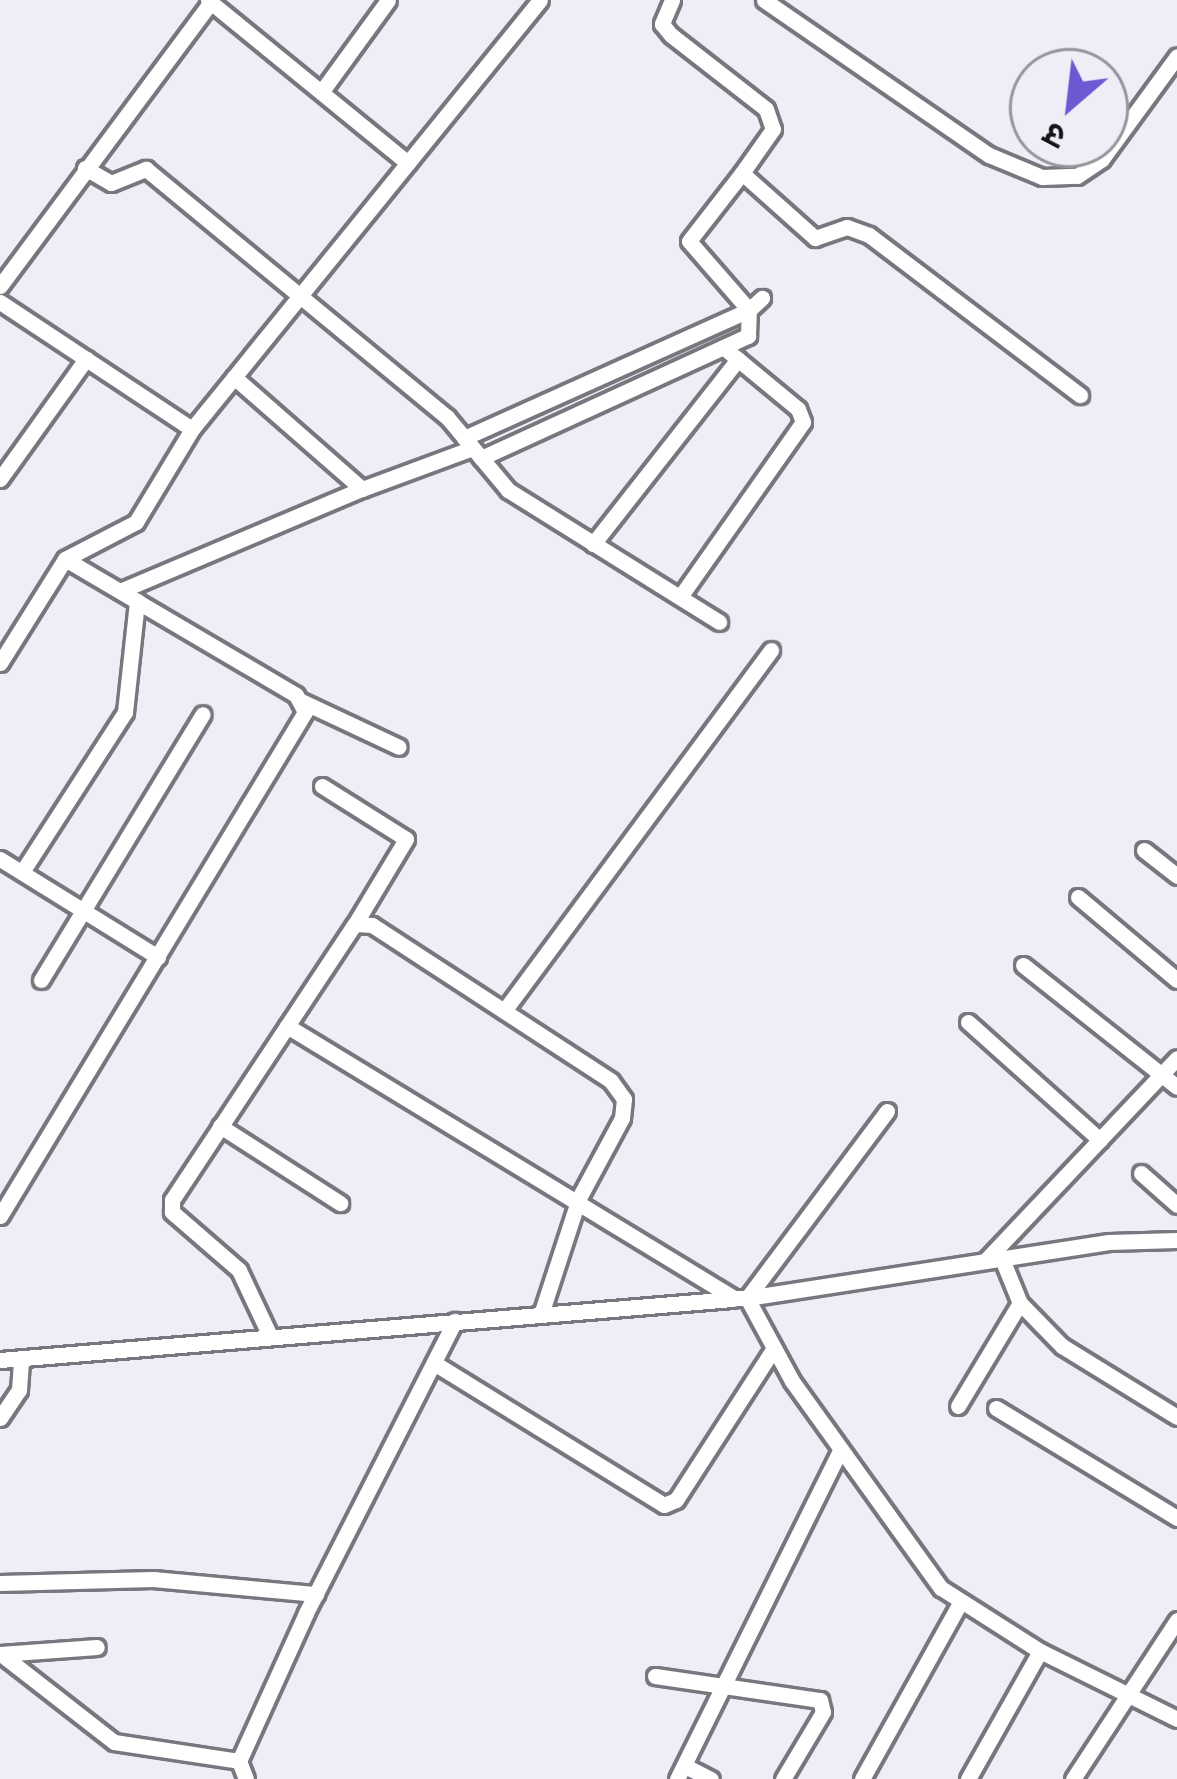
<!DOCTYPE html>
<meta charset="utf-8">
<style>
body{margin:0}
#map{position:relative;width:1177px;height:1779px;overflow:hidden;background:#f0edf6;font-family:Lato,"Noto Sans Devanagari",sans-serif}
div>[style]{position:absolute}
.roads{filter:drop-shadow(3px 0 #78767e) drop-shadow(-3px 0 #78767e) drop-shadow(0 3px #78767e) drop-shadow(0 -3px #78767e)}
.street>*{height:15px;margin:-7.5px;padding:0 7.5px;transform-origin:7.5px;border-radius:7.5px;background:#fff}
span{translate:-50% -50%;white-space:nowrap;text-align:center;line-height:1.15;-webkit-text-stroke:9px #f0edf6;paint-order:stroke}
.north{position:absolute;left:1009px;top:48px;width:120px;height:120px;box-sizing:border-box;background:#f0edf6;border:3px solid #98969d;border-radius:50%;rotate:208deg;font-size:33px;font-weight:700;line-height:48px;text-align:center;color:#141417}
.north::after{content:'';display:block;margin:auto;width:42px;height:54px;background:#6d59d2;clip-path:polygon(50% 0,100% 100%,50% 72%,0 100%)}
</style>
<div id="map">
<div class="roads">
<div class="street">
<i style="left:208px;top:0;width:258px;rotate:39.2deg"></i>
<i style="left:672px;top:0;width:26px;rotate:113deg"></i>
<i style="left:662px;top:24px;width:14px;rotate:51deg"></i>
<i style="left:671px;top:35px;width:120px;rotate:37.9deg"></i>
<i style="left:766px;top:109px;width:21px;rotate:71deg"></i>
<i style="left:773px;top:129px;width:54px;rotate:125.2deg"></i>
<i style="left:742px;top:173px;width:98px;rotate:41.7deg"></i>
<i style="left:815px;top:238px;width:34px;rotate:-19deg"></i>
<i style="left:847px;top:227px;width:23px;rotate:20deg"></i>
<i style="left:869px;top:235px;width:265px;rotate:37.2deg"></i>
<i style="left:764px;top:0;width:273px;rotate:34.6deg"></i>
<i style="left:989px;top:155px;width:57px;rotate:22.5deg"></i>
<i style="left:1042px;top:177px;width:35px;rotate:-2deg"></i>
<i style="left:1077px;top:176px;width:30px;rotate:-34deg"></i>
<i style="left:1102px;top:159px;width:127px;rotate:-53.9deg"></i>
<i style="left:322px;top:91px;width:112px;rotate:-54deg"></i>
<i style="left:85px;top:168px;width:30px;rotate:30deg"></i>
<i style="left:111px;top:183px;width:38px;rotate:-22deg"></i>
<i style="left:146px;top:169px;width:390px;rotate:39.5deg"></i>
<i style="left:447px;top:417px;width:95px;rotate:50.1deg"></i>
<i style="left:508px;top:490px;width:249px;rotate:32deg"></i>
<i style="left:0;top:286px;width:354px;rotate:-53.4deg"></i>
<i style="left:0;top:302px;width:230px;rotate:33.5deg"></i>
<i style="left:192px;top:429px;width:552px;rotate:-50.95deg"></i>
<i style="left:234px;top:377px;width:170px;rotate:41.2deg"></i>
<i style="left:362px;top:489px;width:118px;rotate:-20.3deg"></i>
<i style="left:464px;top:438px;width:312px;rotate:-24.2deg"></i>
<i style="left:749px;top:310px;width:91px;rotate:-131deg"></i>
<i style="left:689px;top:241px;width:86px;rotate:-52.1deg"></i>
<i style="left:481px;top:458px;width:294px;rotate:-24.6deg"></i>
<i style="left:748px;top:336px;width:26px;rotate:-88deg"></i>
<i style="left:749px;top:310px;width:18px;rotate:-43deg"></i>
<i style="left:0;top:479px;width:148px;rotate:-54.4deg"></i>
<i style="left:593px;top:544px;width:235px;rotate:-51.9deg"></i>
<i style="left:120px;top:591px;width:263px;rotate:-22.9deg"></i>
<i style="left:680px;top:597px;width:214px;rotate:-54.9deg"></i>
<i style="left:803px;top:422px;width:14px;rotate:-111deg"></i>
<i style="left:798px;top:409px;width:97px;rotate:-140.4deg"></i>
<i style="left:0;top:663px;width:123px;rotate:-58deg"></i>
<i style="left:65px;top:559px;width:80px;rotate:-27.5deg"></i>
<i style="left:136px;top:522px;width:109px;rotate:-58.9deg"></i>
<i style="left:299px;top:700px;width:110px;rotate:25.2deg"></i>
<i style="left:322px;top:786px;width:99px;rotate:32.2deg"></i>
<i style="left:406px;top:839px;width:99px;rotate:121deg"></i>
<i style="left:1144px;top:850px;width:42px;rotate:38.2deg"></i>
<i style="left:0;top:859px;width:186px;rotate:31.8deg"></i>
<i style="left:22px;top:872px;width:190px;rotate:-57.2deg"></i>
<i style="left:125px;top:712px;width:112px;rotate:-83.8deg"></i>
<i style="left:1078px;top:897px;width:129px;rotate:40deg"></i>
<i style="left:1023px;top:965px;width:196px;rotate:38.4deg"></i>
<i style="left:41px;top:980px;width:311px;rotate:-58.7deg"></i>
<i style="left:504px;top:1011px;width:449px;rotate:-53.5deg"></i>
<i style="left:968px;top:1022px;width:177px;rotate:41.8deg"></i>
<i style="left:287px;top:1026px;width:523px;rotate:31.32deg"></i>
<i style="left:734px;top:1298px;width:13px"></i>
<i style="left:747px;top:1298px;width:94px;rotate:61.5deg"></i>
<i style="left:792px;top:1381px;width:255px;rotate:54.3deg"></i>
<i style="left:941px;top:1588px;width:117px;rotate:32.5deg"></i>
<i style="left:1040px;top:1651px;width:153px;rotate:26.4deg"></i>
<i style="left:887px;top:1111px;width:234px;rotate:126.8deg"></i>
<i style="left:747px;top:1298px;width:366px;rotate:-8.8deg"></i>
<i style="left:1109px;top:1242px;width:68px;rotate:-1.7deg"></i>
<i style="left:220px;top:1126px;width:143px;rotate:32.7deg"></i>
<i style="left:1141px;top:1173px;width:48px;rotate:41.6deg"></i>
<i style="left:0;top:1216px;width:589px;rotate:-58.82deg"></i>
<i style="left:305px;top:712px;width:19px;rotate:-118deg"></i>
<i style="left:296px;top:695px;width:268px;rotate:-149.5deg"></i>
<i style="left:1002px;top:1259px;width:48px;rotate:67.8deg"></i>
<i style="left:1020px;top:1303px;width:60px;rotate:45.7deg"></i>
<i style="left:1062px;top:1346px;width:135px;rotate:31.7deg"></i>
<i style="left:985px;top:1261px;width:279px;rotate:-46.6deg"></i>
<i style="left:270px;top:1336px;width:73px;rotate:-115.2deg"></i>
<i style="left:239px;top:1270px;width:89px;rotate:-139.1deg"></i>
<i style="left:172px;top:1212px;width:12px;rotate:-90deg"></i>
<i style="left:172px;top:1200px;width:331px;rotate:-56.5deg"></i>
<i style="left:355px;top:924px;width:17px;rotate:3deg"></i>
<i style="left:372px;top:925px;width:285px;rotate:33.1deg"></i>
<i style="left:611px;top:1081px;width:22px;rotate:54deg"></i>
<i style="left:624px;top:1099px;width:19px;rotate:96deg"></i>
<i style="left:622px;top:1118px;width:91px;rotate:118.3deg"></i>
<i style="left:579px;top:1198px;width:122px;rotate:108.1deg"></i>
<i style="left:0;top:1360px;width:735px;rotate:-4.76deg"></i>
<i style="left:434px;top:1363px;width:270px;rotate:31.7deg"></i>
<i style="left:664px;top:1505px;width:13px;rotate:-23deg"></i>
<i style="left:676px;top:1500px;width:181px;rotate:-57.2deg"></i>
<i style="left:958px;top:1406px;width:120px;rotate:-59deg"></i>
<i style="left:996px;top:1408px;width:212px;rotate:31.3deg"></i>
<i style="left:0;top:1418px;width:34px;rotate:-56deg"></i>
<i style="left:19px;top:1390px;width:32px;rotate:-86deg"></i>
<i style="left:0;top:1583px;width:153px;rotate:-1.5deg"></i>
<i style="left:153px;top:1579px;width:164px;rotate:5.3deg"></i>
<i style="left:0;top:1654px;width:97px;rotate:-4.1deg"></i>
<i style="left:1px;top:1654px;width:143px;rotate:37.9deg"></i>
<i style="left:114px;top:1742px;width:126px;rotate:8.6deg"></i>
<i style="left:655px;top:1676px;width:167px;rotate:8.3deg"></i>
<i style="left:820px;top:1700px;width:12px;rotate:76deg"></i>
<i style="left:823px;top:1712px;width:78px;rotate:120.8deg"></i>
<i style="left:685px;top:1766px;width:29px;rotate:27deg"></i>
<i style="left:246px;top:1779px;width:19px;rotate:-111deg"></i>
<i style="left:239px;top:1761px;width:162px;rotate:-65.6deg"></i>
<i style="left:306px;top:1613px;width:328px;rotate:-63deg"></i>
<i style="left:677px;top:1779px;width:367px;rotate:-63.6deg"></i>
<i style="left:862px;top:1779px;width:201px;rotate:-60.9deg"></i>
<i style="left:968px;top:1779px;width:147px;rotate:-60.6deg"></i>
<i style="left:1073px;top:1779px;width:190px;rotate:-56.8deg"></i>
</div>
</div>
<div class="north">उ</div>
</div>
